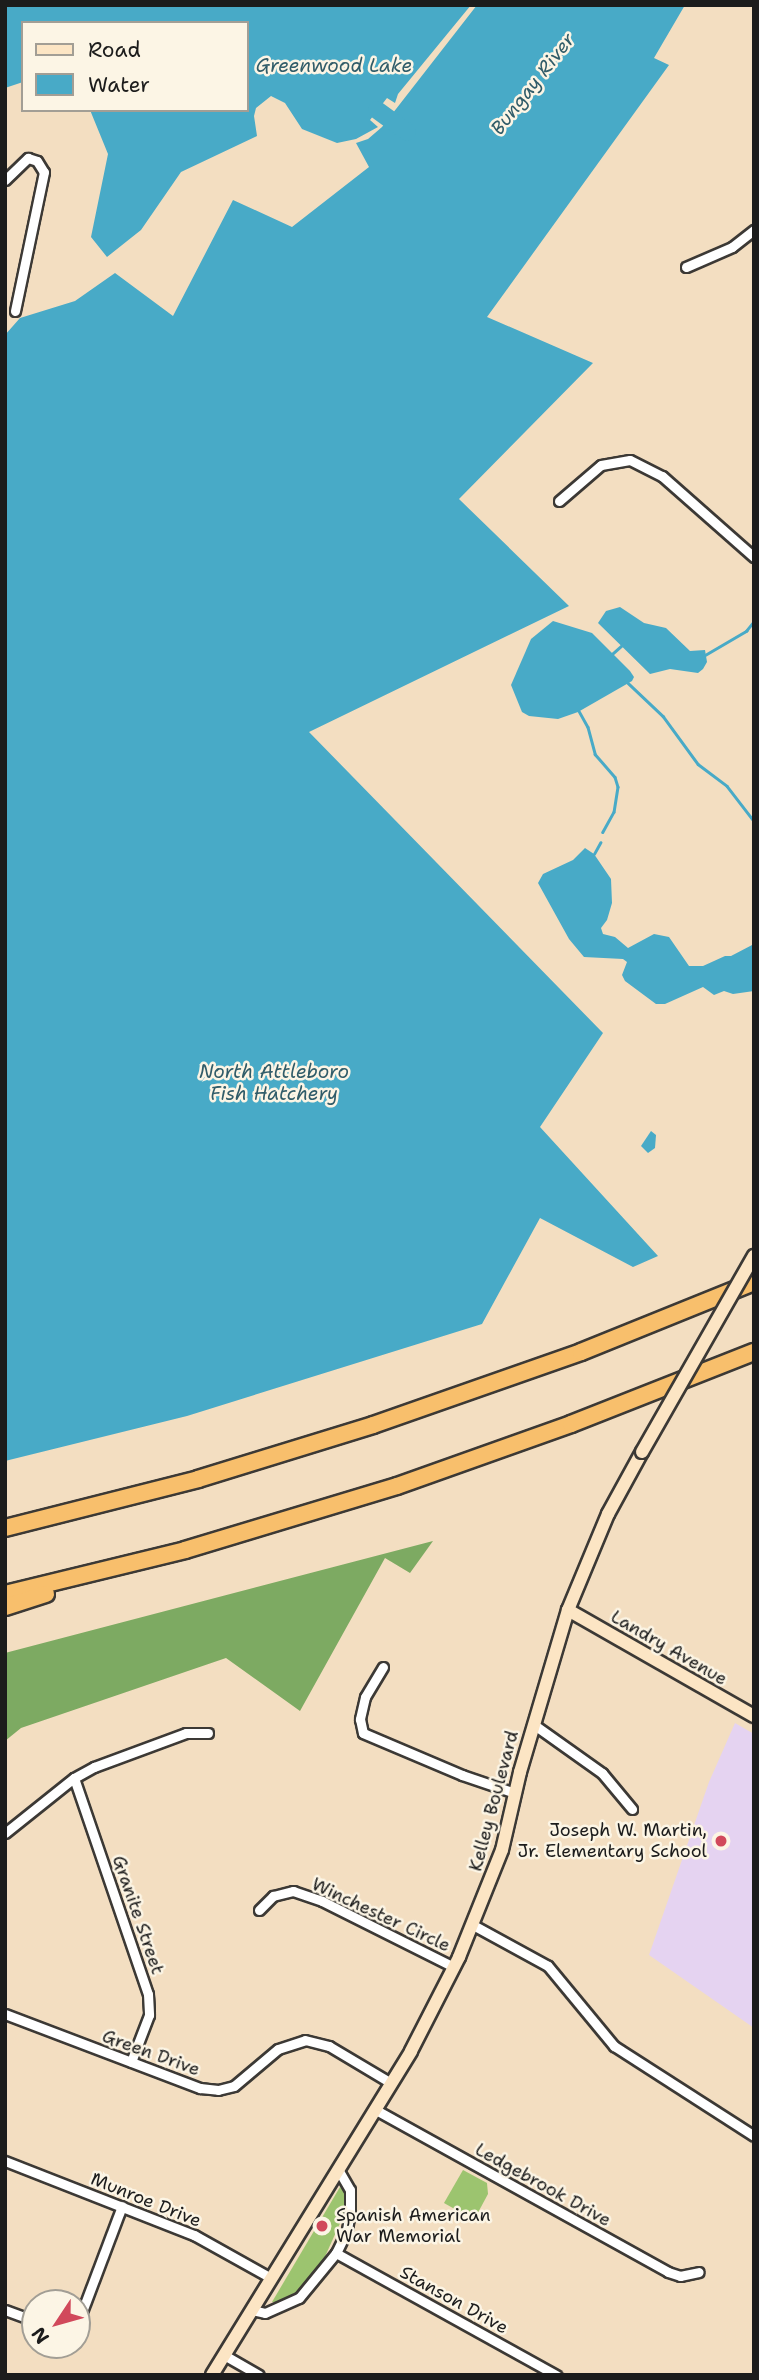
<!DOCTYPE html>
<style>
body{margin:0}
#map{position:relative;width:759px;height:2380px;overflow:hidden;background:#f3dec1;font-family:"Shantell Sans",sans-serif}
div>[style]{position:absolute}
.built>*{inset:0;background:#e5d3f1}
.green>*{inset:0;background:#9cc46f}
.forest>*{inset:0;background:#7daa62}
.water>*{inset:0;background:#48aac7}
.stream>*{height:2.5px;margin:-1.25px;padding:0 1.25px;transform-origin:1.25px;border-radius:1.25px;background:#48aac7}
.river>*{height:18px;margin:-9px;padding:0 9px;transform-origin:9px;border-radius:9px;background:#48aac7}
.roads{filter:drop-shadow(2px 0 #3c3935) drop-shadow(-2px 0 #3c3935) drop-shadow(0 2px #3c3935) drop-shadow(0 -2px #3c3935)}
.street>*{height:9px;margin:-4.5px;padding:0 4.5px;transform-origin:4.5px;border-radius:4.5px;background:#fff}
.secondary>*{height:12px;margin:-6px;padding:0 6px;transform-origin:6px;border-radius:6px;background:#fce5c4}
.highway>*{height:16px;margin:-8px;padding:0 8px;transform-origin:8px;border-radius:8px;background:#f8bf6c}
.bridges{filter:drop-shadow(2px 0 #3c3935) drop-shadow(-2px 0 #3c3935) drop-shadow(0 2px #3c3935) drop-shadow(0 -2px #3c3935)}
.secondary-bridge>*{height:12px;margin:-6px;padding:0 6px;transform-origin:6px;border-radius:6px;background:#fce5c4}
.dots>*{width:19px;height:19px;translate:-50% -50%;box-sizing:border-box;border:4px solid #fcf5e5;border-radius:50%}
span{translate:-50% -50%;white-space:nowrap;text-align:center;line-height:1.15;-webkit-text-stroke:5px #fcf5e5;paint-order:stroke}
.street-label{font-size:18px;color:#1c1c1c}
.poi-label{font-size:18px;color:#1c1c1c}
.right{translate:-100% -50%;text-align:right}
.left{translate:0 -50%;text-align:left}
.water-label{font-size:19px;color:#305c69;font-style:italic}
.frame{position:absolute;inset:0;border:7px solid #1c1c1c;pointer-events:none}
.legend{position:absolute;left:21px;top:21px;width:228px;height:91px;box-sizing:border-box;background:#fcf5e5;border:2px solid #a29e95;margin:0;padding:9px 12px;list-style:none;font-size:21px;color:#1c1c1c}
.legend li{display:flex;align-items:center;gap:14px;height:35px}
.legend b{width:35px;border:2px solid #a29e95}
.north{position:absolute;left:21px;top:2289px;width:70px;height:70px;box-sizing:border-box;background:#fcf5e5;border:2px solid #a29e95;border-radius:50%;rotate:234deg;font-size:19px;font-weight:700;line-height:28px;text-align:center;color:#1c1c1c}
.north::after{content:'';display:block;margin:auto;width:24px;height:32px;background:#d1495b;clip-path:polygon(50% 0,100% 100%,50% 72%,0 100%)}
</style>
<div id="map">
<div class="built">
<i style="clip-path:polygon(735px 1723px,754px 1734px,754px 2028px,649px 1955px,709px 1782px)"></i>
</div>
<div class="green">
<i style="clip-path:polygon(463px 2170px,487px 2183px,488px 2194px,474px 2220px,444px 2203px)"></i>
<i style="clip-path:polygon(340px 2187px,345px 2192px,346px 2210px,323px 2261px,298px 2291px,279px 2302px,272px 2302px)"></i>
</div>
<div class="forest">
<i style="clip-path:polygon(433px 1541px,410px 1573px,385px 1558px,300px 1711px,226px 1658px,21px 1728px,5px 1741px,5px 1653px)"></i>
</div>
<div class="water">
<i style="clip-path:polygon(5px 5px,471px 5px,398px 94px,395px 103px,387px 98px,370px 120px,378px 127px,356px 139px,337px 143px,302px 129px,285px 103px,271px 96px,256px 108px,254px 116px,257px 136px,181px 172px,141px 230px,107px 257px,91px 237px,108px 154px,90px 110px,247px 110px,247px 23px,23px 23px,23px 82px,5px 88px)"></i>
<i style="clip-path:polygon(477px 5px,685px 5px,654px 58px,669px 65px,487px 317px,593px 363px,459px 499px,569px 606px,309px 732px,603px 1033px,540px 1127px,658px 1256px,633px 1267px,540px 1218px,482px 1324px,187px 1416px,5px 1461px,5px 335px,20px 318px,75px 301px,115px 273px,173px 316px,233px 200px,292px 227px,369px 167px,356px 143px,368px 139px,382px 127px)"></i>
<i style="clip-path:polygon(620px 607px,644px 623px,666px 628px,690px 651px,705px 650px,707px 662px,703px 669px,698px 673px,670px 669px,650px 674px,598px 623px,606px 611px)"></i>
<i style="clip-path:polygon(553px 621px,592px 633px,630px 671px,634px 677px,632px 681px,578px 712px,558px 719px,529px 716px,522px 712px,511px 685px,531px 639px)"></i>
<i style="clip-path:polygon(585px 848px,594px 854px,611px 879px,612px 903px,607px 920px,601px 928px,603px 934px,615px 937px,628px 948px,654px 934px,669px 937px,689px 966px,703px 966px,725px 956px,731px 956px,754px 944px,754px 991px,733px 994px,724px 991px,714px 995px,703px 987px,665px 1004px,656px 1004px,625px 981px,622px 975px,627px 962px,623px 959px,584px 957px,569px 939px,538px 883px,543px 874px,573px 860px)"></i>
<i style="clip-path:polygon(651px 1131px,656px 1135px,655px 1148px,648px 1153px,641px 1146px)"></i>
</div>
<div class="stream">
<i style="left:611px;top:655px;width:15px;rotate:-42deg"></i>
<i style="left:705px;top:655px;width:48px;rotate:-30.3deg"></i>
<i style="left:746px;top:631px;width:13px;rotate:-51deg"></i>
<i style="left:627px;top:682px;width:50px;rotate:43.4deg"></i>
<i style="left:663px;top:716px;width:59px;rotate:53.9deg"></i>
<i style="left:698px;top:764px;width:36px;rotate:37deg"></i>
<i style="left:727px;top:786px;width:44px;rotate:52.4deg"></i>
<i style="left:579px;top:711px;width:18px;rotate:61deg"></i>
<i style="left:588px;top:727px;width:28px;rotate:75deg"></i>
<i style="left:595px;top:754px;width:30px;rotate:49deg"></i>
<i style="left:615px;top:777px;width:10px;rotate:73deg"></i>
<i style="left:618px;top:787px;width:25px;rotate:99deg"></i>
<i style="left:614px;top:812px;width:23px;rotate:119deg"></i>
<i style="left:594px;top:854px;width:13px;rotate:-61deg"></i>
</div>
<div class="river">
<i style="left:377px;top:110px;width:37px;rotate:36deg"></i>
</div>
<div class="roads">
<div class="street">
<i style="left:5px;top:180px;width:32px;rotate:-44deg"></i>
<i style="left:28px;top:158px;width:9px;rotate:18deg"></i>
<i style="left:37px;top:161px;width:13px;rotate:58deg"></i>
<i style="left:44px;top:172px;width:142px;rotate:101.8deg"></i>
<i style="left:686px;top:267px;width:50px;rotate:-23.5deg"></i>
<i style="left:732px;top:247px;width:28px;rotate:-38deg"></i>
<i style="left:559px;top:501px;width:55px;rotate:-40.6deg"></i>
<i style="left:601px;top:465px;width:29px;rotate:-10deg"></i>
<i style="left:630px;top:460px;width:36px;rotate:27deg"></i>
<i style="left:662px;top:476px;width:123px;rotate:41.4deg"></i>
<i style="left:383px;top:1667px;width:35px;rotate:121deg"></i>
<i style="left:365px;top:1697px;width:23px;rotate:103deg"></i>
<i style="left:360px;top:1719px;width:14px;rotate:78deg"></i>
<i style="left:363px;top:1733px;width:108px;rotate:23deg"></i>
<i style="left:462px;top:1775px;width:56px;rotate:18.8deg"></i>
<i style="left:533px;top:1724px;width:85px;rotate:35.4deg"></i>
<i style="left:602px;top:1773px;width:47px;rotate:50.2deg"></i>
<i style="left:74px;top:1778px;width:228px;rotate:71.1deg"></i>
<i style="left:148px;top:1994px;width:21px;rotate:87deg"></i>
<i style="left:149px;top:2015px;width:50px;rotate:111deg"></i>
<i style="left:5px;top:1833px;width:88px;rotate:-38.6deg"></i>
<i style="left:74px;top:1778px;width:23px;rotate:-29deg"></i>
<i style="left:94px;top:1767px;width:98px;rotate:-20.3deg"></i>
<i style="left:186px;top:1733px;width:22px"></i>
<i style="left:259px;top:1910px;width:20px;rotate:-45deg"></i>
<i style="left:273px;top:1896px;width:21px;rotate:-14deg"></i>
<i style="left:293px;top:1891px;width:31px;rotate:19deg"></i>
<i style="left:322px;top:1901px;width:148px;rotate:26.6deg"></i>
<i style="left:473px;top:1925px;width:85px;rotate:28.7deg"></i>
<i style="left:548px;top:1966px;width:104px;rotate:50.5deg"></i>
<i style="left:614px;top:2046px;width:166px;rotate:32.7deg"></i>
<i style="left:5px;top:2014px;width:209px;rotate:20.8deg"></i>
<i style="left:200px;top:2088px;width:18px;rotate:6deg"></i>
<i style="left:218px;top:2090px;width:16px;rotate:-14deg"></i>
<i style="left:234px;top:2086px;width:57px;rotate:-40.1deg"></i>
<i style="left:278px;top:2049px;width:28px;rotate:-18deg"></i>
<i style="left:305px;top:2040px;width:25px;rotate:14deg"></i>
<i style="left:329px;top:2046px;width:72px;rotate:30.8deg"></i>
<i style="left:376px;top:2110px;width:334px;rotate:29deg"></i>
<i style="left:668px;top:2272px;width:13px;rotate:18deg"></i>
<i style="left:680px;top:2276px;width:19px;rotate:-12deg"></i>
<i style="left:5px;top:2161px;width:203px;rotate:21.4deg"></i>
<i style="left:194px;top:2235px;width:88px;rotate:29.2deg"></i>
<i style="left:336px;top:2253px;width:252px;rotate:29deg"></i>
<i style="left:5px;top:2310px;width:32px;rotate:20deg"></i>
<i style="left:252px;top:2310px;width:13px;rotate:13deg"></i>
<i style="left:265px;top:2313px;width:37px;rotate:-24deg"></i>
<i style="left:299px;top:2298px;width:58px;rotate:-50.6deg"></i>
<i style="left:336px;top:2253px;width:25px;rotate:-64deg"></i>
<i style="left:347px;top:2230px;width:18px;rotate:-81deg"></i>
<i style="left:350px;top:2212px;width:22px;rotate:-90deg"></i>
<i style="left:350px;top:2190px;width:24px;rotate:-120deg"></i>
<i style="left:77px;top:2325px;width:127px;rotate:-69.3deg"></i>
<i style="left:224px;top:2355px;width:40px;rotate:29.7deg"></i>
</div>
<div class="secondary">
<i style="left:568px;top:1610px;width:214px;rotate:29.7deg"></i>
<i style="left:212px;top:2375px;width:380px;rotate:-58.4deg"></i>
<i style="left:411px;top:2051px;width:106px;rotate:-62.9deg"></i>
<i style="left:459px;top:1957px;width:115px;rotate:-68.1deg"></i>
<i style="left:502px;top:1850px;width:80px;rotate:-77deg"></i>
<i style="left:520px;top:1772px;width:169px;rotate:-73.5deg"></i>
<i style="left:568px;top:1610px;width:104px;rotate:-67.4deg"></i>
<i style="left:608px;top:1514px;width:71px;rotate:-61.3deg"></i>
</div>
<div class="highway">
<i style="left:5px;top:1528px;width:199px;rotate:-14.2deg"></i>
<i style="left:198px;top:1479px;width:183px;rotate:-17.1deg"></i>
<i style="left:373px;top:1425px;width:220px;rotate:-19.3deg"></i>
<i style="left:581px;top:1352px;width:187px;rotate:-22deg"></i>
<i style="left:5px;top:1594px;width:185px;rotate:-13.7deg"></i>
<i style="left:185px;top:1550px;width:221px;rotate:-16.8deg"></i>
<i style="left:397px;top:1486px;width:185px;rotate:-19.6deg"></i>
<i style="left:571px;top:1424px;width:197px;rotate:-21.5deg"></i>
<i style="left:5px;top:1607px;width:43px;rotate:-17.6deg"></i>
</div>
</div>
<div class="bridges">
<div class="secondary-bridge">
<i style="left:642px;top:1452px;width:226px;rotate:-60.3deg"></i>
</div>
</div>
<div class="dots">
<i style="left:721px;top:1841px;background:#d1495b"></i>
<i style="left:322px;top:2226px;background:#d1495b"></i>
</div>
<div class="street-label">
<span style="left:669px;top:1648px;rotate:30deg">Landry Avenue</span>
<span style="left:494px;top:1801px;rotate:-75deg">Kelley Boulevard</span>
<span style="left:138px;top:1915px;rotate:71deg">Granite Street</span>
<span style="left:381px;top:1915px;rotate:25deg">Winchester Circle</span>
<span style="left:151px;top:2053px;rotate:20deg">Green Drive</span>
<span style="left:543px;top:2185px;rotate:29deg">Ledgebrook Drive</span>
<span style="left:146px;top:2200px;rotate:22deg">Munroe Drive</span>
<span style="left:454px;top:2300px;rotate:29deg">Stanson Drive</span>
</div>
<div class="poi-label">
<span class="right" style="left:707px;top:1841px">Joseph W. Martin,<br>Jr. Elementary School</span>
<span class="left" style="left:336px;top:2226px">Spanish American<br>War Memorial</span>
</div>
<div class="water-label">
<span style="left:334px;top:66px">Greenwood Lake</span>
<span style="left:533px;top:84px;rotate:-52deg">Bungay River</span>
<span style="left:274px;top:1083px">North Attleboro<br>Fish Hatchery</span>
</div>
<div class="frame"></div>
<ul class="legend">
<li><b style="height:9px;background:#fce5c4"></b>Road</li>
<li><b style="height:19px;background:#48aac7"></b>Water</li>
</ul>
<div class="north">N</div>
</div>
